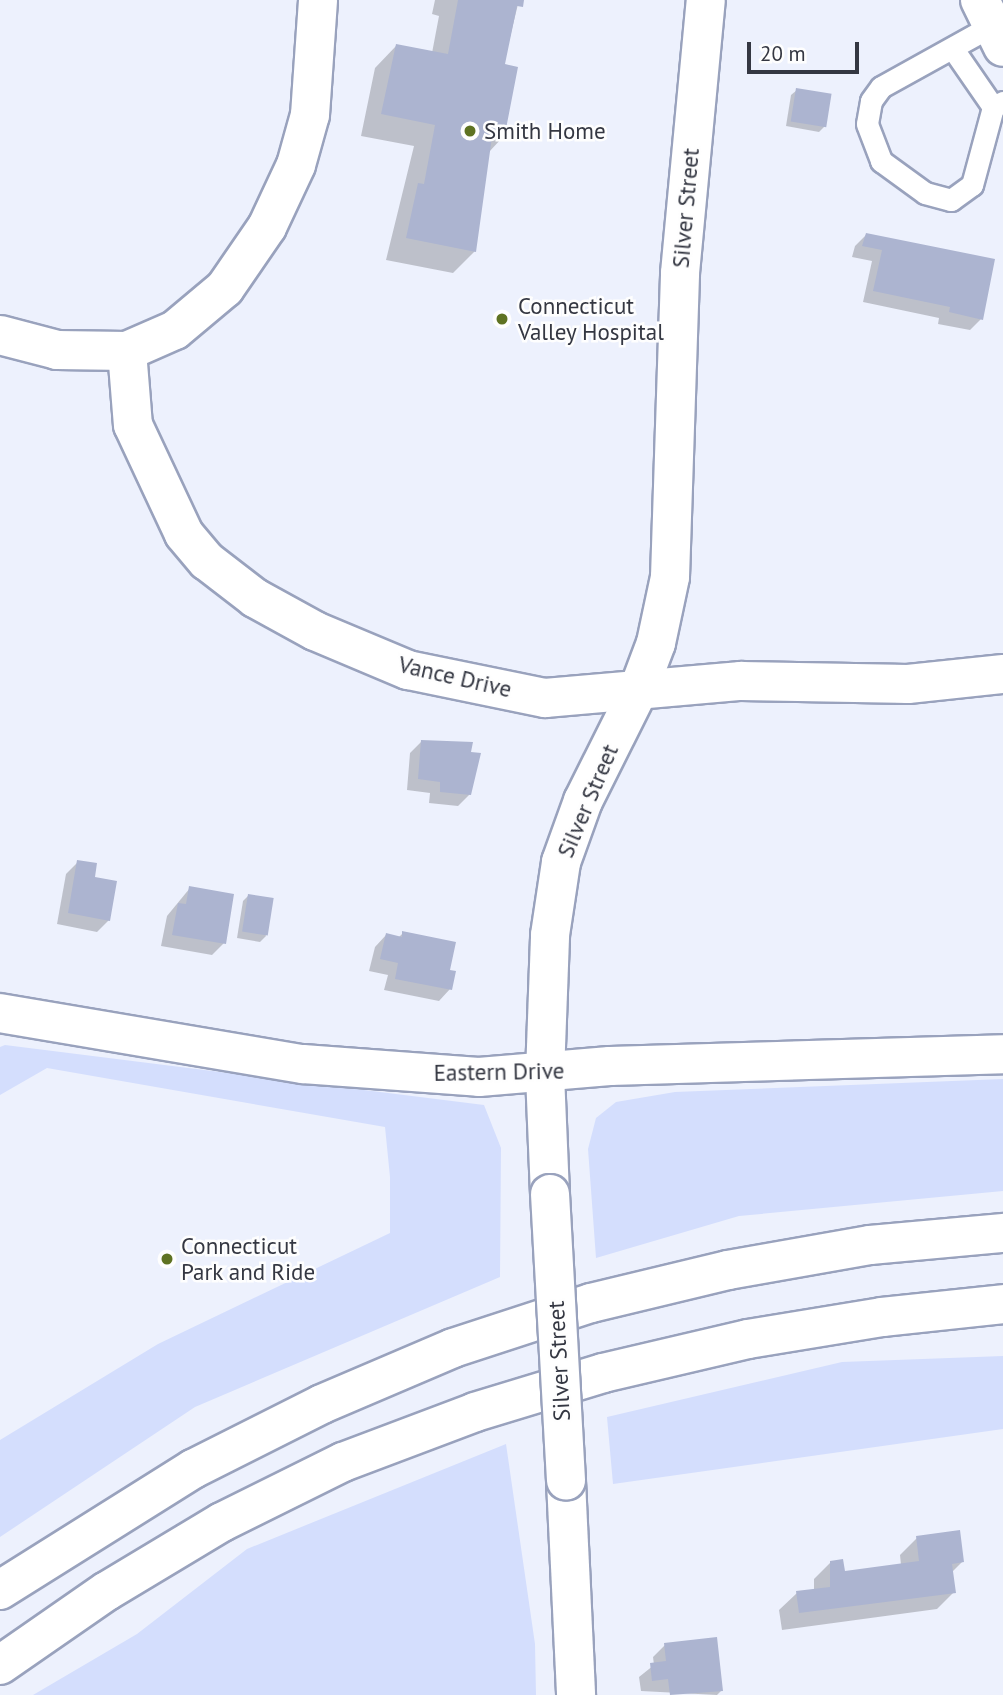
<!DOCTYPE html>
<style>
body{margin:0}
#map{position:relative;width:1003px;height:1695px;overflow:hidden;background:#edf1fd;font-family:"PT Sans",sans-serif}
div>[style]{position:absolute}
.green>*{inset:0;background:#d4defd}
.shadow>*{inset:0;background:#0003}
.building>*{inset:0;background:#acb4d0;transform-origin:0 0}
.roads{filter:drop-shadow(2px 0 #99a2bd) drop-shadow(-2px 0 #99a2bd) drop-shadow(0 2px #99a2bd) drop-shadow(0 -2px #99a2bd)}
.service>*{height:21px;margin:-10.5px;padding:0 10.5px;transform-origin:10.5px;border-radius:10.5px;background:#fff}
.minor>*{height:38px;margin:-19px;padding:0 19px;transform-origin:19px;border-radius:19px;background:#fff}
.motorway>*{height:38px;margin:-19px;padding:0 19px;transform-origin:19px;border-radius:19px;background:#fff}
.bridges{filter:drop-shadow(2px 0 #99a2bd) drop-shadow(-2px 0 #99a2bd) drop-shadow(0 2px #99a2bd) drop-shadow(0 -2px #99a2bd)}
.minor-bridge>*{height:38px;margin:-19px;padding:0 19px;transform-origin:19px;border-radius:19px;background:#fff}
.dots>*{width:19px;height:19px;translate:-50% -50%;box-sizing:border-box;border:4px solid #fefefe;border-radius:50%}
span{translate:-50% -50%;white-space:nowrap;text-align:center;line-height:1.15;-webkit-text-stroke:5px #fefefe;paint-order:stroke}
.poi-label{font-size:23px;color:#343742}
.left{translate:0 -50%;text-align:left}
.street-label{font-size:23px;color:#343742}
.scale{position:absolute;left:747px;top:42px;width:112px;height:32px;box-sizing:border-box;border:4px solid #343742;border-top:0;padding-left:9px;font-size:21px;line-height:24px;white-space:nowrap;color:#343742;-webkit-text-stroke:5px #fefefe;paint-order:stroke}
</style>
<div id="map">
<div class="green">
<i style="clip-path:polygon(5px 1045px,484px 1105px,501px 1148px,500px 1277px,195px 1407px,0 1537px,0 1440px,158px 1344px,390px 1233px,390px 1177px,385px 1127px,47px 1068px,0 1095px,0 1047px)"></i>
<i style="clip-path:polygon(1003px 1079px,1003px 1191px,739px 1216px,596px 1258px,588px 1149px,596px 1118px,616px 1102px,675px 1092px)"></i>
<i style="clip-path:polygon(1003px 1356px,1003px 1429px,613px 1484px,607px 1417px,842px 1362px)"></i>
<i style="clip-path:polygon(506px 1444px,535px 1644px,536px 1695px,33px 1695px,137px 1634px,247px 1549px)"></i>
</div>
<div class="shadow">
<i style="clip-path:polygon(435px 0,519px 0,503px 66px,502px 138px,489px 152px,475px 251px,453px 273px,386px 260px,414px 146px,361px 136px,375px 68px,396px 46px,432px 53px,439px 16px,432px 14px)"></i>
<i style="clip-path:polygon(797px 90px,825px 126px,819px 132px,786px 126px,791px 95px)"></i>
<i style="clip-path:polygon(866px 235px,981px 319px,970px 330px,938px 324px,939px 318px,863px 302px,872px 261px,852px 257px,855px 246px)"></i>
<i style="clip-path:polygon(422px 741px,470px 794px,458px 806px,429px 803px,430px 793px,407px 790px,410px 753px)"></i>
<i style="clip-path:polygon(78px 862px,93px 878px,109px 920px,97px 932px,57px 924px,66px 874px)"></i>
<i style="clip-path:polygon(190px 888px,224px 943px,212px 955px,161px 946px,167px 916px)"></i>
<i style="clip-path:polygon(248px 896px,266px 936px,260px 942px,237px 938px,243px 901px)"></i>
<i style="clip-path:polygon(403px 933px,448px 972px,450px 989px,439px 1001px,384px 990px,388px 975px,369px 971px,375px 947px,386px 935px,398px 938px)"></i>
<i style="clip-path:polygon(917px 1538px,962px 1562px,952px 1572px,954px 1592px,937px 1609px,782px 1630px,779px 1610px,797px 1593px,814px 1591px,814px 1579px,831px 1562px,843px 1573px,901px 1565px,900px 1555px)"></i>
<i style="clip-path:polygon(665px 1645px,721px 1691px,717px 1695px,641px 1691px,639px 1677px,654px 1665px,653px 1657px)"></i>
</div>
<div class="building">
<i style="clip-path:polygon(458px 0,524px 0,523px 7px,517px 6px,505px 64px,518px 67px,504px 139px,492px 137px,476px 252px,406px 238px,418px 183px,424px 184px,435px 125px,381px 114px,396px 44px,448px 54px)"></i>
<i style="left:796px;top:88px;width:36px;height:34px;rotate:9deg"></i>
<i style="clip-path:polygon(866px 233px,995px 259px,983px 320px,949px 312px,950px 307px,873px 291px,882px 250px,862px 246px)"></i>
<i style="clip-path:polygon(421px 740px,473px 742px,471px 752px,481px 753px,471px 795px,440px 792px,440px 782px,418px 779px)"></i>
<i style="clip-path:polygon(77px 860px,97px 863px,95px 877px,117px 881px,110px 921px,68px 913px)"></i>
<i style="clip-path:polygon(189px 886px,234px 894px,226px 944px,172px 935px,178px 903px,186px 904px)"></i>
<i style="left:248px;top:894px;width:26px;height:38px;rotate:9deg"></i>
<i style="clip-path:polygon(402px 931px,456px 942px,450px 970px,456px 971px,452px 990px,395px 979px,398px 963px,380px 959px,386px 933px,402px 937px)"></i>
<i style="clip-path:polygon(960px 1530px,964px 1562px,952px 1564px,956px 1593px,799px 1613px,796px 1591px,830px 1587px,830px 1561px,843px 1559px,845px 1571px,919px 1561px,916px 1536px)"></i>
<i style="clip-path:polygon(717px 1637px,723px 1691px,670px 1695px,668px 1679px,652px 1681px,650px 1663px,666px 1661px,664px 1643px)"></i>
</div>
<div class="roads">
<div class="service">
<i style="left:991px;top:26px;width:126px;rotate:151deg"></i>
<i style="left:881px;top:87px;width:17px;rotate:126deg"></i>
<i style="left:871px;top:101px;width:23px;rotate:100deg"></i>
<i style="left:867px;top:124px;width:40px;rotate:69deg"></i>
<i style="left:881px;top:161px;width:54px;rotate:36deg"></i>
<i style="left:925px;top:193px;width:27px;rotate:15deg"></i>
<i style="left:951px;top:200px;width:26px;rotate:-36deg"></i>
<i style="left:972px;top:185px;width:81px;rotate:-74.9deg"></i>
<i style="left:993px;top:107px;width:11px;rotate:-27deg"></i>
<i style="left:953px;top:49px;width:70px;rotate:55.4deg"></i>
</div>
<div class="minor">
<i style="left:980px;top:0;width:52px;rotate:63.9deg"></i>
<i style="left:0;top:335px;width:59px;rotate:14.7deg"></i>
<i style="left:57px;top:350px;width:70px;rotate:0.8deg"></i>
<i style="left:127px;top:351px;width:52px;rotate:-23.6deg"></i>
<i style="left:175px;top:330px;width:65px;rotate:-40deg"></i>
<i style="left:225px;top:288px;width:74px;rotate:-55.5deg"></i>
<i style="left:267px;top:227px;width:68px;rotate:-64.9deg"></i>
<i style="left:296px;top:165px;width:52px;rotate:-74.4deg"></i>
<i style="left:310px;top:115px;width:115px;rotate:-86deg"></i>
<i style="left:127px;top:351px;width:74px;rotate:85.4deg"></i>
<i style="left:133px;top:425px;width:120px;rotate:64.9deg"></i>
<i style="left:184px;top:534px;width:35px;rotate:50deg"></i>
<i style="left:207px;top:561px;width:61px;rotate:37.6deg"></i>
<i style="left:255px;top:598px;width:68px;rotate:28.8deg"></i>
<i style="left:315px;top:631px;width:101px;rotate:22.8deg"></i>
<i style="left:408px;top:670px;width:140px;rotate:11.6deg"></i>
<i style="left:545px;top:698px;width:197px;rotate:-5deg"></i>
<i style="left:741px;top:681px;width:167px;rotate:1deg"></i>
<i style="left:908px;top:684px;width:96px;rotate:-6deg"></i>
<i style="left:0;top:1013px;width:307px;rotate:9.6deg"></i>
<i style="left:303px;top:1064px;width:176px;rotate:4.2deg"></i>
<i style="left:479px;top:1077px;width:131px;rotate:-4.8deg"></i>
<i style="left:610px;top:1066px;width:393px;rotate:-1.7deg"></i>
<i style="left:550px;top:1194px;width:120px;rotate:-92.4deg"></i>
<i style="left:545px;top:1074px;width:139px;rotate:-87.9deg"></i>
<i style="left:550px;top:935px;width:74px;rotate:-81.4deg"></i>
<i style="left:561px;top:862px;width:65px;rotate:-70.2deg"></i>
<i style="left:583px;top:801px;width:123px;rotate:-63.4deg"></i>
<i style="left:638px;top:691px;width:51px;rotate:-69.4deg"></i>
<i style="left:656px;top:643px;width:67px;rotate:-78deg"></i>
<i style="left:670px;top:577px;width:304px;rotate:-88.1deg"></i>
<i style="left:680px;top:273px;width:274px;rotate:-84.6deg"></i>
<i style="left:566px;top:1481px;width:214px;rotate:87.3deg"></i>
</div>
<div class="motorway">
<i style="left:0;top:1590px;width:228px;rotate:-32.1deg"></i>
<i style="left:193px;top:1469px;width:144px;rotate:-26.7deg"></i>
<i style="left:322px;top:1404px;width:142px;rotate:-23.1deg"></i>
<i style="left:453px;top:1348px;width:145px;rotate:-18.1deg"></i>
<i style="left:591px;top:1303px;width:141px;rotate:-13.5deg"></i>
<i style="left:728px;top:1270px;width:144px;rotate:-10deg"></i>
<i style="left:870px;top:1245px;width:134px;rotate:-5.2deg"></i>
<i style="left:0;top:1665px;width:130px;rotate:-34.7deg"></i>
<i style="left:107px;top:1591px;width:134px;rotate:-31deg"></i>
<i style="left:222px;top:1522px;width:135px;rotate:-26.4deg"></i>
<i style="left:343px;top:1462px;width:141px;rotate:-20.7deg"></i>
<i style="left:475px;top:1412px;width:134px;rotate:-16.9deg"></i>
<i style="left:603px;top:1373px;width:149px;rotate:-13.2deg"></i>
<i style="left:748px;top:1339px;width:136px;rotate:-9.3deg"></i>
<i style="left:882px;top:1317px;width:122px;rotate:-6.1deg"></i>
</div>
</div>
<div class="bridges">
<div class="minor-bridge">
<i style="left:550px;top:1194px;width:287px;rotate:86.8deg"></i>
</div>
</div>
<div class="dots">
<i style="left:470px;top:131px;background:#5e7222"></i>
<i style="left:502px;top:319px;background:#5e7222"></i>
<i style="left:167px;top:1259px;background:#5e7222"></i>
</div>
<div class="poi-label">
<span class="left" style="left:484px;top:131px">Smith Home</span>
<span class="left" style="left:518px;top:319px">Connecticut<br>Valley Hospital</span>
<span class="left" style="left:181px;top:1259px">Connecticut<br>Park and Ride</span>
</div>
<div class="street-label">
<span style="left:686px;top:208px;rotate:-85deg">Silver Street</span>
<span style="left:455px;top:677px;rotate:13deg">Vance Drive</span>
<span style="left:588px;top:801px;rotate:-67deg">Silver Street</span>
<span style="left:499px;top:1072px;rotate:-1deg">Eastern Drive</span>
<span style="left:559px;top:1361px;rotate:-93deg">Silver Street</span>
</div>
<div class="scale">20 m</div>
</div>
